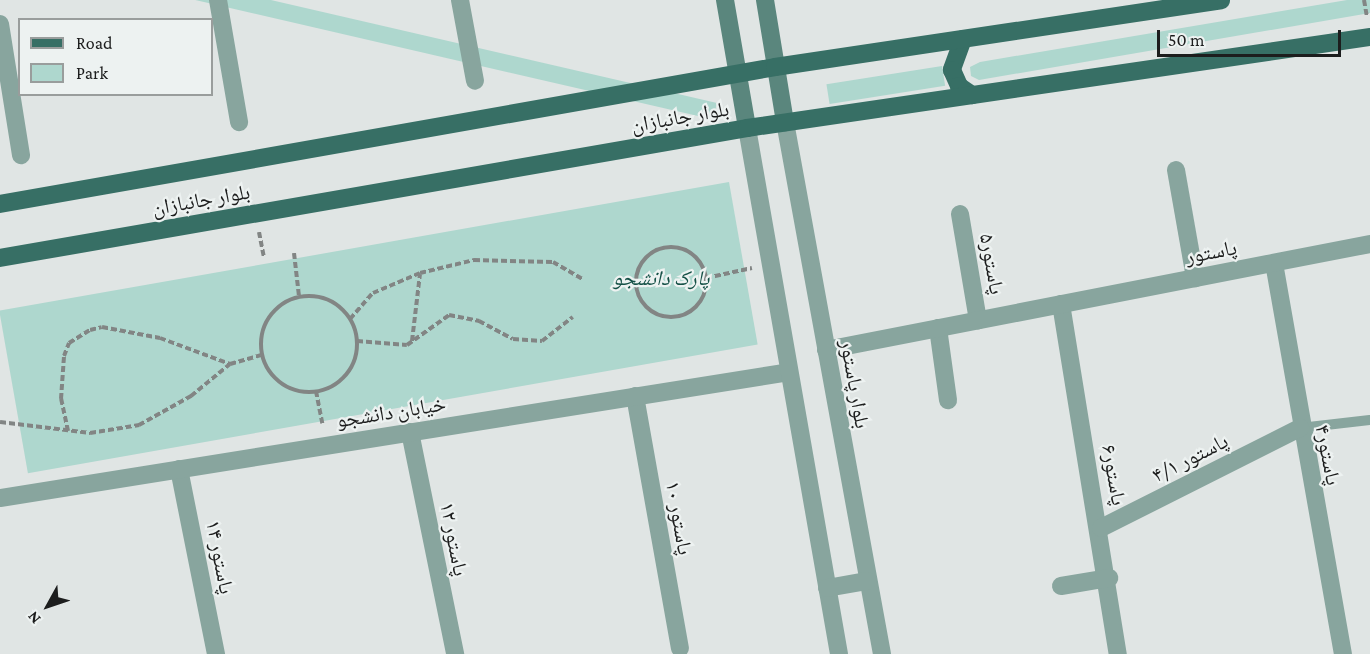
<!DOCTYPE html>
<meta charset="utf-8">
<style>
body{margin:0}
#map{position:relative;width:1370px;height:654px;overflow:hidden;background:#e0e5e4;font-family:"Crimson Pro","Noto Naskh Arabic",serif}
div>[style]{position:absolute}
.green>*{inset:0;background:#aed7ce;transform-origin:0 0}
.path>*{height:4px;margin-top:-2px;transform-origin:0;background:repeating-linear-gradient(90deg,#828584 0 6px,transparent 0 9px)}
.path>.ring{margin:-2px;padding:0;box-sizing:content-box;background:none;border:4px solid #828584;border-radius:50%}
.service>*{height:10px;margin:-5px;padding:0 5px;transform-origin:5px;border-radius:5px;background:#88a59e}
.minor>*{height:18px;margin:-9px;padding:0 9px;transform-origin:9px;border-radius:9px;background:#88a59e}
.tertiary>*{height:18px;margin:-9px;padding:0 9px;transform-origin:9px;border-radius:9px;background:#88a59e}
.secondary>*{height:18px;margin:-9px;padding:0 9px;transform-origin:9px;border-radius:9px;background:#5a867d}
.primary>*{height:18px;margin:-9px;padding:0 9px;transform-origin:9px;border-radius:9px;background:#376f65}
span{translate:-50% -50%;white-space:nowrap;text-align:center;line-height:1.15;-webkit-text-stroke:4.5px #edf2f1;paint-order:stroke}
.street-label{font-size:21px;color:#1c1d1d}
.park-label{font-size:21px;color:#145046;font-style:italic}
.legend{position:absolute;left:18px;top:18px;width:195px;height:78px;box-sizing:border-box;background:#edf2f1;border:2px solid #999d9c;margin:0;padding:8px 10px;list-style:none;font-size:18px;color:#1c1d1d}
.legend li{display:flex;align-items:center;gap:12px;height:30px}
.legend b{width:30px;border:2px solid #999d9c}
.north{position:absolute;left:18px;top:576px;width:60px;height:60px;-webkit-text-stroke:4px #edf2f1;paint-order:stroke;rotate:230deg;font-size:16px;font-weight:700;line-height:24px;text-align:center;color:#1c1d1d}
.north::after{content:'';display:block;margin:auto;width:21px;height:27px;background:#1c1d1d;clip-path:polygon(50% 0,100% 100%,50% 72%,0 100%)}
.scale{position:absolute;left:1157px;top:30px;width:184px;height:27px;box-sizing:border-box;border:3px solid #1c1d1d;border-top:0;padding-left:8px;font-size:18px;line-height:21px;white-space:nowrap;color:#1c1d1d;-webkit-text-stroke:4px #edf2f1;paint-order:stroke}
</style>
<div id="map">
<div class="green">
<i style="clip-path:polygon(1347px 0,1370px 0,1370px 13px,979px 80px,971px 76px,970px 67px,980px 62px)"></i>
<i style="left:942px;top:66px;width:20px;height:117px;rotate:81deg"></i>
<i style="left:717px;top:103px;width:17px;height:727px;rotate:103deg"></i>
<i style="left:729px;top:182px;width:165px;height:741px;rotate:80deg"></i>
</div>
<div class="path">
<i style="left:1364px;top:0;width:17px;rotate:80deg"></i>
<i style="left:259px;top:232px;width:26px;rotate:79deg"></i>
<i class="ring" style="left:636px;top:247px;width:66px;height:66px"></i>
<i style="left:294px;top:253px;width:43px;rotate:83.4deg"></i>
<i style="left:706px;top:278px;width:47px;rotate:-12.3deg"></i>
<i class="ring" style="left:261px;top:296px;width:92px;height:92px"></i>
<i style="left:350px;top:319px;width:35px;rotate:-49deg"></i>
<i style="left:373px;top:293px;width:51px;rotate:-23.1deg"></i>
<i style="left:420px;top:273px;width:56px;rotate:-13.5deg"></i>
<i style="left:474px;top:260px;width:79px;rotate:1.5deg"></i>
<i style="left:553px;top:262px;width:34px;rotate:30deg"></i>
<i style="left:357px;top:341px;width:50px;rotate:4.6deg"></i>
<i style="left:407px;top:345px;width:52px;rotate:-35.5deg"></i>
<i style="left:449px;top:315px;width:31px;rotate:11deg"></i>
<i style="left:479px;top:321px;width:38px;rotate:28deg"></i>
<i style="left:513px;top:339px;width:29px;rotate:4deg"></i>
<i style="left:542px;top:341px;width:39px;rotate:-38deg"></i>
<i style="left:412px;top:341px;width:67px;rotate:-83.2deg"></i>
<i style="left:316px;top:391px;width:33px;rotate:79deg"></i>
<i style="left:0;top:422px;width:91px;rotate:7deg"></i>
<i style="left:90px;top:433px;width:50px;rotate:-9.3deg"></i>
<i style="left:139px;top:425px;width:60px;rotate:-29.1deg"></i>
<i style="left:191px;top:396px;width:50px;rotate:-39.4deg"></i>
<i style="left:230px;top:364px;width:32px;rotate:-16deg"></i>
<i style="left:68px;top:431px;width:33px;rotate:-102deg"></i>
<i style="left:61px;top:399px;width:43px;rotate:-86deg"></i>
<i style="left:64px;top:356px;width:14px;rotate:-69deg"></i>
<i style="left:69px;top:343px;width:25px;rotate:-32deg"></i>
<i style="left:90px;top:330px;width:12px;rotate:-14deg"></i>
<i style="left:102px;top:327px;width:59px;rotate:10.7deg"></i>
<i style="left:160px;top:338px;width:75px;rotate:20.4deg"></i>
</div>
<div class="service">
<i style="left:1300px;top:428px;width:70px;rotate:-6.5deg"></i>
</div>
<div class="minor">
<i style="left:218px;top:0;width:124px;rotate:80.2deg"></i>
<i style="left:460px;top:0;width:82px;rotate:79.5deg"></i>
<i style="left:0;top:24px;width:133px;rotate:80.9deg"></i>
<i style="left:1176px;top:170px;width:110px;rotate:80deg"></i>
<i style="left:960px;top:214px;width:108px;rotate:80.4deg"></i>
<i style="left:1274px;top:263px;width:397px;rotate:80deg"></i>
<i style="left:1061px;top:304px;width:355px;rotate:80.8deg"></i>
<i style="left:938px;top:328px;width:73px;rotate:82.1deg"></i>
<i style="left:826px;top:350px;width:554px;rotate:-11.03deg"></i>
<i style="left:635px;top:396px;width:256px;rotate:79.9deg"></i>
<i style="left:410px;top:432px;width:227px;rotate:78.5deg"></i>
<i style="left:179px;top:469px;width:189px;rotate:78.7deg"></i>
<i style="left:0;top:498px;width:799px;rotate:-9.07deg"></i>
<i style="left:1101px;top:528px;width:223px;rotate:-26.7deg"></i>
<i style="left:1061px;top:586px;width:49px;rotate:-9.5deg"></i>
</div>
<div class="tertiary">
<i style="left:785px;top:122px;width:541px;rotate:79.67deg"></i>
<i style="left:747px;top:128px;width:534px;rotate:80.08deg"></i>
<i style="left:827px;top:588px;width:41px;rotate:-9.9deg"></i>
</div>
<div class="secondary">
<i style="left:725px;top:0;width:130px;rotate:80.2deg"></i>
<i style="left:765px;top:0;width:124px;rotate:80.7deg"></i>
</div>
<div class="primary">
<i style="left:963px;top:39px;width:33px;rotate:110deg"></i>
<i style="left:952px;top:70px;width:17px;rotate:66deg"></i>
<i style="left:959px;top:86px;width:16px;rotate:35deg"></i>
<i style="left:0;top:204px;width:787px;rotate:-10.02deg"></i>
<i style="left:775px;top:67px;width:451px;rotate:-8.5deg"></i>
<i style="left:0;top:258px;width:758px;rotate:-9.87deg"></i>
<i style="left:747px;top:128px;width:630px;rotate:-8.31deg"></i>
</div>
<div class="street-label">
<span style="left:680px;top:117px;rotate:-10deg">بلوار جانبازان</span>
<span style="left:201px;top:200px;rotate:-10deg">بلوار جانبازان</span>
<span style="left:1211px;top:252px;rotate:-11deg">پاستور</span>
<span style="left:992px;top:264px;rotate:80deg">پاستور۵</span>
<span style="left:855px;top:384px;rotate:80deg">بلوار پاستور</span>
<span style="left:391px;top:412px;rotate:-9deg">خیابان دانشجو</span>
<span style="left:1328px;top:455px;rotate:79deg">پاستور۴</span>
<span style="left:1190px;top:458px;rotate:-27deg">پاستور ۴/۱</span>
<span style="left:1114px;top:475px;rotate:80deg">پاستور۶</span>
<span style="left:679px;top:518px;rotate:80deg">پاستور ۱۰</span>
<span style="left:454px;top:539px;rotate:79deg">پاستور ۱۲</span>
<span style="left:220px;top:557px;rotate:79deg">پاستور ۱۴</span>
</div>
<div class="park-label">
<span style="left:661px;top:278px">پارک دانشجو</span>
</div>
<ul class="legend">
<li><b style="height:8px;background:#376f65"></b>Road</li>
<li><b style="height:16px;background:#aed7ce"></b>Park</li>
</ul>
<div class="north">N</div>
<div class="scale">50 m</div>
</div>
